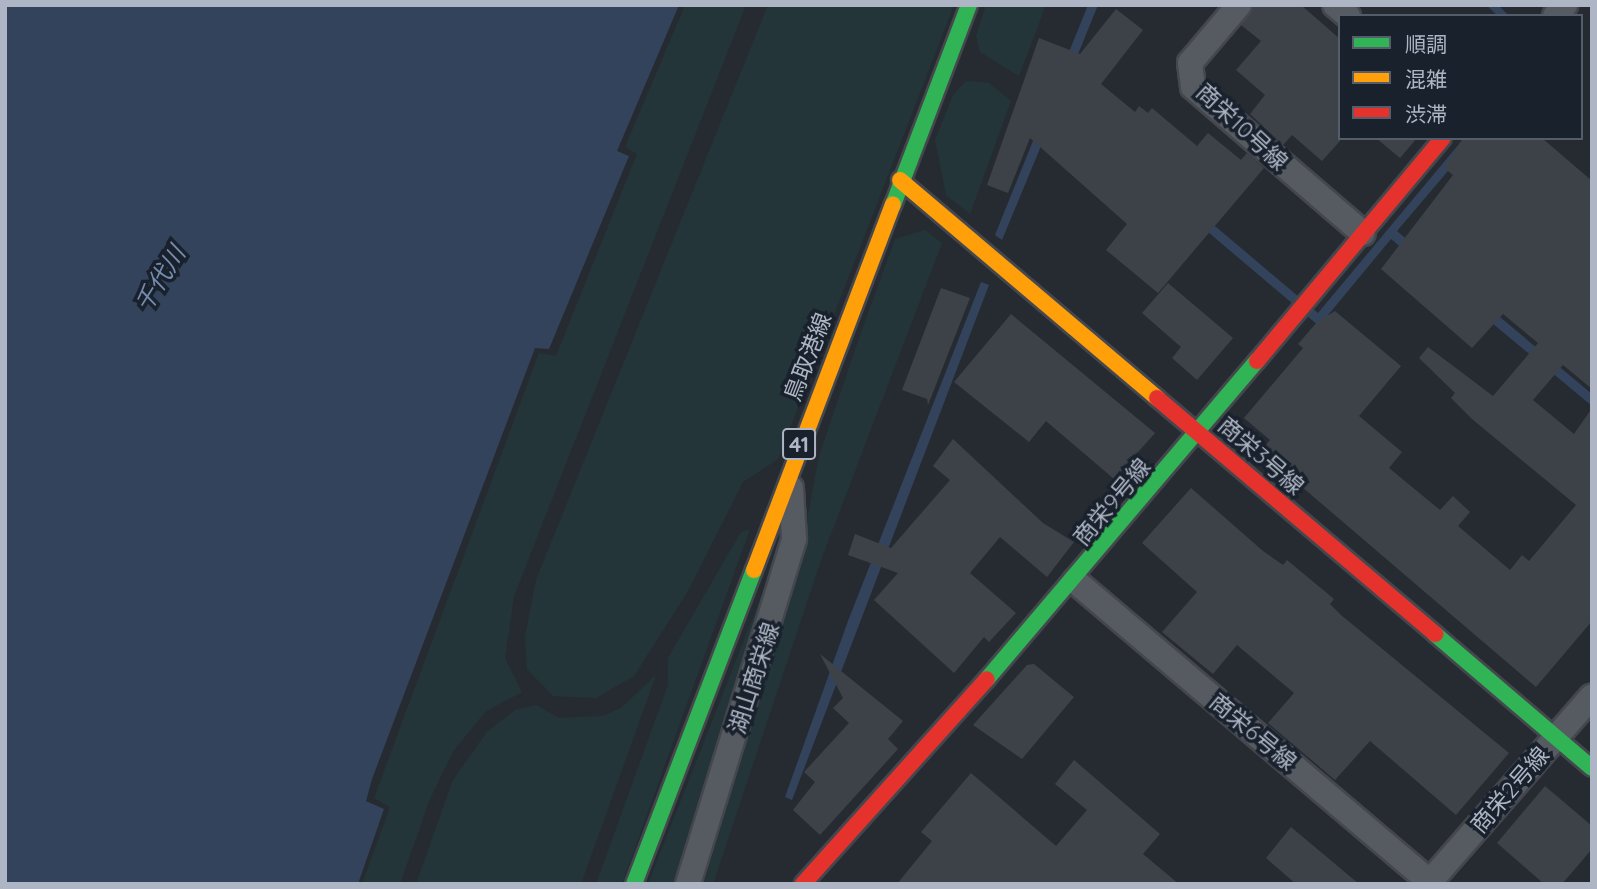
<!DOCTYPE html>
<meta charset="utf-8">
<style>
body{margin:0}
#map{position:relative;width:1597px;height:889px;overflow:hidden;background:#262b32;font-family:Quicksand,"Noto Sans JP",sans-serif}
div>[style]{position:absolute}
.green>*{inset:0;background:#233538}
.water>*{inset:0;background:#33435c}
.stream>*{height:8px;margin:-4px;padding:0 4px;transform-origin:4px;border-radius:4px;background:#33435c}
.building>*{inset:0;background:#3d4249}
.roads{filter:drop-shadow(2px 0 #44474d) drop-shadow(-2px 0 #44474d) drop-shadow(0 2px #44474d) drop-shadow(0 -2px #44474d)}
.street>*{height:24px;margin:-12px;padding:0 12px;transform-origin:12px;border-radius:12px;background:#565a61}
.fast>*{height:16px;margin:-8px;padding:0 8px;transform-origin:8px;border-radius:8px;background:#30b455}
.slow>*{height:16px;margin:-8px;padding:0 8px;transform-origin:8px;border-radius:8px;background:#ff9f0a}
.jam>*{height:16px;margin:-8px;padding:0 8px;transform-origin:8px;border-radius:8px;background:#e5322d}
span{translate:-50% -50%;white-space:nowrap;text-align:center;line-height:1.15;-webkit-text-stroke:7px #19212d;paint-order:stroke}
.shield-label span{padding:2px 5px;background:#19212d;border:2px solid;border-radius:5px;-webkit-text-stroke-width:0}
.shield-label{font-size:21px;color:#aeb6c5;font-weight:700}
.street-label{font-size:23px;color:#aeb6c5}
.water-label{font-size:24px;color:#768cae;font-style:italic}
.frame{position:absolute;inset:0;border:7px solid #aeb6c5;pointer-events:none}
.legend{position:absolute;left:1338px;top:14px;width:245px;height:126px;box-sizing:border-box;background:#19212d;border:2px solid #555d6a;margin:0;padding:9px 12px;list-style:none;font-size:21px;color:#aeb6c5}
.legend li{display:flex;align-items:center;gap:14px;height:35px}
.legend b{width:35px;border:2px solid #555d6a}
</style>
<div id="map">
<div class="green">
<i style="clip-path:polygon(685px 5px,746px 5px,514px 596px,505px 658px,522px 692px,486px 711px,454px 750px,429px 801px,400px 884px,362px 884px,390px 807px,374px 798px,539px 353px,556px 356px,637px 154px,625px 147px)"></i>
<i style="clip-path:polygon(768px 5px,954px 5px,778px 459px,743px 482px,688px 591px,634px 676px,596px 698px,553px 696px,527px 669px,525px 637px,536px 580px)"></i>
<i style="clip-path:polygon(986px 5px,1046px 5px,1019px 76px,980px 52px,976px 36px)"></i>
<i style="clip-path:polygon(966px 81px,989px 83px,1011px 101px,970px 214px,946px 195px,935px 140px,953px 95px)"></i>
<i style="clip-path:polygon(925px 230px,942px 243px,821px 560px,713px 884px,704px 884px,802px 547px,819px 456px,858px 341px,895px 239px)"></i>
<i style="clip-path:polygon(750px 529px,622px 884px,596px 884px,668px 685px,668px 658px,741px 532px)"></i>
<i style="clip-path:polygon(781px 546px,676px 884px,648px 884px)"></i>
<i style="clip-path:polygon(656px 675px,581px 884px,416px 884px,453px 780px,487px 732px,515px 710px,536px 705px,559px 718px,603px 716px,621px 708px)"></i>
</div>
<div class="water">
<i style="clip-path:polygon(5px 5px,679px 5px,617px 151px,629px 156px,549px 349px,535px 348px,372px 779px,366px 801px,384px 809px,358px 884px,5px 884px)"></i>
<i style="clip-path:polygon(1088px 5px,1098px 5px,1061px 96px,1318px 313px,1464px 138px,1476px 138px,1397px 231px,1592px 394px,1592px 406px,1391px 239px,1319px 326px,1058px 105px,1002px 240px,995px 235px)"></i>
<i style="clip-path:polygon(981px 282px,989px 285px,792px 800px,785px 797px,848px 621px)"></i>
</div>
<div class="stream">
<i style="left:1492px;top:5px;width:16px;rotate:43deg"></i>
</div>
<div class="building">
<i style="clip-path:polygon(1254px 5px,1301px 5px,1340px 39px,1340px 141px,1322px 161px,1292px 135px,1283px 145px,1250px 114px,1265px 95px,1236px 70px,1261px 41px,1241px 25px)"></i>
<i style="clip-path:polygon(1116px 9px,1143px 30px,1101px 84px,1135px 112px,1139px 106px,1148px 113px,1152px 108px,1197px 146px,1208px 133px,1241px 160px,1247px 153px,1264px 168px,1158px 293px,1106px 250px,1127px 224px,1030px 138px,1008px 193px,987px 185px,1039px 38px,1080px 54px)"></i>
<i style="clip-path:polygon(1376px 138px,1417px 138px,1400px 158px)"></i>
<i style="clip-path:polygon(1463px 138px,1542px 138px,1592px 181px,1592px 389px,1563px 365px,1533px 400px,1574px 434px,1592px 408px,1592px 621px,1536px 687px,1260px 451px,1270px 440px,1244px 418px,1303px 348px,1298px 344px,1317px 322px,1335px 311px,1401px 366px,1359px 416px,1402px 452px,1389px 468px,1440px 510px,1453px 496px,1470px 512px,1458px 526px,1510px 570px,1522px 555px,1529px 561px,1576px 505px,1472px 419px,1451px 398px,1455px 393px,1419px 358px,1428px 347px,1493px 396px,1538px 343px,1503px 314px,1472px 348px,1381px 269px,1453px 175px,1444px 168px)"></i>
<i style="clip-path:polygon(1168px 283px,1233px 338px,1197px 380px,1172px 358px,1181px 347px,1142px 313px)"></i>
<i style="clip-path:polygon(941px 288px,970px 298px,928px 405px,927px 399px,902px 390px)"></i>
<i style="clip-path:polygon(1011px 314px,1155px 433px,1114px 479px,1046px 421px,1029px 442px,954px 382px)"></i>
<i style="clip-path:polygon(953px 439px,1043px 523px,1074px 542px,1047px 577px,1000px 537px,970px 573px,1016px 613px,989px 642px,984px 637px,954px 673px,874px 600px,898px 573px,848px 555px,855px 534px,891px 548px,950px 480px,933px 466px)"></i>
<i style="clip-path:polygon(1191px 488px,1263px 551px,1283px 565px,1287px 560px,1334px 599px,1330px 604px,1341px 615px,1509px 753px,1456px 815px,1370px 741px,1335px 780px,1268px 723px,1294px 693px,1237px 645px,1213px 674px,1162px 632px,1197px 592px,1142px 543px)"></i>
<i style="clip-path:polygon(820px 654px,903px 721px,888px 739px,898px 749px,820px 835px,793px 810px,815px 782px,804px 772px,849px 723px,833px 708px,843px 698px)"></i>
<i style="clip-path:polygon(1034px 664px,1074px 697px,1022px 759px,973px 725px,1027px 665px)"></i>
<i style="clip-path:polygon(1074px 760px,1160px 834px,1143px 854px,1179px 884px,897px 884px,932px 841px,921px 832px,971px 773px,1056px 846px,1087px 810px,1055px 784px)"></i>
<i style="clip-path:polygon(1545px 786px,1592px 826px,1592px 849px,1562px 884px,1544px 884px,1497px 843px)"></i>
<i style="clip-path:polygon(1291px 827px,1359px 884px,1296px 884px,1266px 858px)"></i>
</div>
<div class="roads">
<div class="street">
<i style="left:1239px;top:5px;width:76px;rotate:130.2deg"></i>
<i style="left:1190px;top:63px;width:24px;rotate:83deg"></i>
<i style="left:1193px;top:87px;width:224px;rotate:40.7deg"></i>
<i style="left:1335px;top:5px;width:17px;rotate:40deg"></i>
<i style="left:1555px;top:16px;width:15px;rotate:-48deg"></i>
<i style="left:1075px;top:581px;width:468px;rotate:40.3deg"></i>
<i style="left:688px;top:884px;width:361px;rotate:-72.9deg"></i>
<i style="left:794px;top:539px;width:51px;rotate:-93.4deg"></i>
<i style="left:1428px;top:884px;width:249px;rotate:-48.9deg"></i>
</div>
<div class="fast">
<i style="left:893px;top:205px;width:214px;rotate:-69.2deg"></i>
<i style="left:1435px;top:634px;width:206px;rotate:40.5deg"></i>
<i style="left:987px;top:679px;width:417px;rotate:-49.7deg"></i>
<i style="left:634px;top:884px;width:336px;rotate:-69.1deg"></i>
</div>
<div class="slow">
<i style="left:900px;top:180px;width:337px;rotate:40.3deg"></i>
<i style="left:754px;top:570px;width:391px;rotate:-69.2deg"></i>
</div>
<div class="jam">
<i style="left:1257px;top:361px;width:290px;rotate:-50.2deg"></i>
<i style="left:1157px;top:398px;width:365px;rotate:40.3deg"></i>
<i style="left:803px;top:884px;width:275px;rotate:-48.1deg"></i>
</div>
</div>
<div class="shield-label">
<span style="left:799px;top:444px">41</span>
</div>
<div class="street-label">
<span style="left:1242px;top:127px;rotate:43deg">商栄10号線</span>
<span style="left:808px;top:357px;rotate:-69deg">鳥取港線</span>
<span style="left:1261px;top:456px;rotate:41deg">商栄3号線</span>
<span style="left:1112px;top:502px;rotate:-50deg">商栄9号線</span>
<span style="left:754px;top:678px;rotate:-72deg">湖山商栄線</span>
<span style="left:1253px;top:732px;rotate:40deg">商栄6号線</span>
<span style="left:1510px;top:790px;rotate:-49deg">商栄2号線</span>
</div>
<div class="water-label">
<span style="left:160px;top:279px;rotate:-58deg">千代川</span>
</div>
<div class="frame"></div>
<ul class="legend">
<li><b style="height:9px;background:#30b455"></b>順調</li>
<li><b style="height:9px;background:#ff9f0a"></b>混雑</li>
<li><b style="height:9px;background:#e5322d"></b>渋滞</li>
</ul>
</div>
